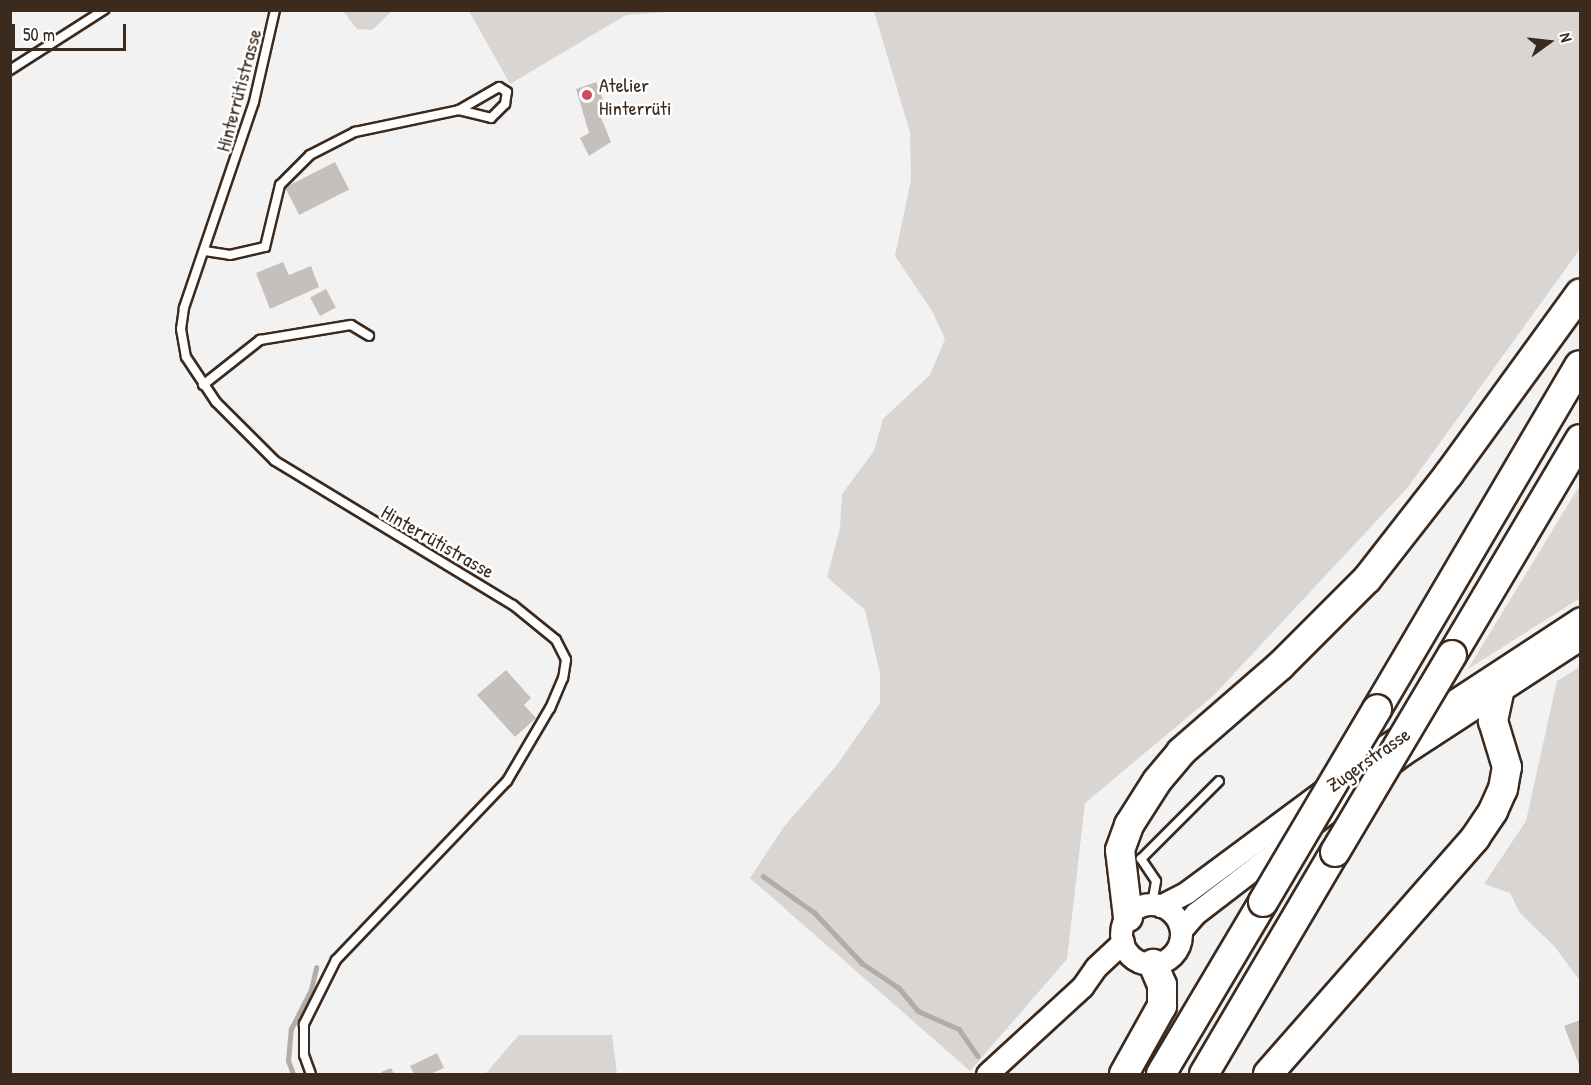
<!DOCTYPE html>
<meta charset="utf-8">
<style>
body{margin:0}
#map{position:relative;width:1591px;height:1085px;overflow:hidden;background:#f3f2f2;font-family:"Patrick Hand",sans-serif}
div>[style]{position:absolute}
.green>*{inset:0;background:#d8d5d2}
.stream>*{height:4.5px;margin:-2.25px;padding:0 2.25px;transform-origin:2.25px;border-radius:2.25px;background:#b2aba7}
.building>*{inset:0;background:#c6c0bd;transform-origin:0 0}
.roads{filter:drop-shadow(2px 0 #3b2a1e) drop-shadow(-2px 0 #3b2a1e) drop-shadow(0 2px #3b2a1e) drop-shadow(0 -2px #3b2a1e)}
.service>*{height:8px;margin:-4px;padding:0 4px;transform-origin:4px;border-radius:4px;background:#fff}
.secondary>*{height:21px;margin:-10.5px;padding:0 10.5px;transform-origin:10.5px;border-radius:10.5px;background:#fff}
.secondary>.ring{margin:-10.5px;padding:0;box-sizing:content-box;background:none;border:21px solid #fff;border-radius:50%}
.motorway>*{height:28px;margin:-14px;padding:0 14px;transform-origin:14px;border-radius:14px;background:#fff}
.bridges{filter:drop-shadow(2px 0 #3b2a1e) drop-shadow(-2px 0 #3b2a1e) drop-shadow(0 2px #3b2a1e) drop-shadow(0 -2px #3b2a1e)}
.motorway-bridge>*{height:28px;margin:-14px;padding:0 14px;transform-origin:14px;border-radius:14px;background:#fff}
.dots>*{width:16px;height:16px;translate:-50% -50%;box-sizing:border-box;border:3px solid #fff;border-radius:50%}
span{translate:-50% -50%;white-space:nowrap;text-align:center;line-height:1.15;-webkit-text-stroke:5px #fff;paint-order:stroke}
.poi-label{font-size:20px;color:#3b2a1e}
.left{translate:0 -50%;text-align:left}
.street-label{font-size:20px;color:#3b2a1e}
.frame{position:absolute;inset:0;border:12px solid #3b2a1e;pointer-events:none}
.north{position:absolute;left:1519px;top:12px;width:60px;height:60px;-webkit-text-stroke:4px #fff;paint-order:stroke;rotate:75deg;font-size:16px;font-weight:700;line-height:24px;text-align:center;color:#3b2a1e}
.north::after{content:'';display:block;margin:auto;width:21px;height:27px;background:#3b2a1e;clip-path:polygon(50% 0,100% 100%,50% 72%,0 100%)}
.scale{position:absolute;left:12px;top:24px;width:114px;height:27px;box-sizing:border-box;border:3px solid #3b2a1e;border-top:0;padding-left:8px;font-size:18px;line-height:21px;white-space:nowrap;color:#3b2a1e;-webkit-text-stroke:4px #fff;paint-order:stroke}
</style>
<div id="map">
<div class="green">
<i style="clip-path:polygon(343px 11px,392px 11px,372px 30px,357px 29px)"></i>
<i style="clip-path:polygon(469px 11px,684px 11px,626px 15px,510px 84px)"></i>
<i style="clip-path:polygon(874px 11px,1580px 11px,1580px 249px,1408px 487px,1214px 695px,1085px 803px,1067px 959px,970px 1071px,750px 878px,783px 828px,837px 765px,880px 703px,880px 673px,865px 610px,827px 577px,840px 528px,842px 494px,874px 451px,883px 419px,930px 375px,945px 339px,932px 311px,895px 256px,911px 180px,910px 132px)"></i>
<i style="clip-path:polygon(1580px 485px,1580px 598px,1468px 669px)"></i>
<i style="clip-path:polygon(1580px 667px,1580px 981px,1555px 947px,1520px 913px,1510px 893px,1484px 884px,1526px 821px,1557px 681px)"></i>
<i style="clip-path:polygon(519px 1035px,612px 1035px,617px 1074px,485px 1074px)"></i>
</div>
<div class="stream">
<i style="left:763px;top:876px;width:64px;rotate:35.4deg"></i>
<i style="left:815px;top:913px;width:69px;rotate:46.8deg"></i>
<i style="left:862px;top:963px;width:45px;rotate:34deg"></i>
<i style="left:899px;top:988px;width:30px;rotate:50deg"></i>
<i style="left:918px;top:1011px;width:45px;rotate:23.7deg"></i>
<i style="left:959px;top:1029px;width:33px;rotate:55deg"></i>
<i style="left:293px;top:1074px;width:14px;rotate:-111deg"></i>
<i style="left:288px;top:1061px;width:32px;rotate:-85deg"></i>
<i style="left:291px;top:1029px;width:44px;rotate:-62.9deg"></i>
<i style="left:311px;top:990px;width:23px;rotate:-77deg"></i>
</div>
<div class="building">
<i style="clip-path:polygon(596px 82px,608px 112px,600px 115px,611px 142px,589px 156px,580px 138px,589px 133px,576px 89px)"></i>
<i style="left:335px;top:162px;width:31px;height:56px;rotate:63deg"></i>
<i style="clip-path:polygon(283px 262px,289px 275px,311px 266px,319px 287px,270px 309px,256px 273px)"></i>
<i style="left:326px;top:289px;width:21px;height:18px;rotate:62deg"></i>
<i style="clip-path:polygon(506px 670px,531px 698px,524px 705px,536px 718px,515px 737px,477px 695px)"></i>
<i style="clip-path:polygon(1580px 1020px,1580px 1067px,1564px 1026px)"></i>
<i style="clip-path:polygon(437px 1053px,444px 1068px,430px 1074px,414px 1074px,410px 1066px)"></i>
<i style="clip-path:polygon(391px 1068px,394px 1074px,382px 1074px,381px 1072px)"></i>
</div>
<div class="roads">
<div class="service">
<i style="left:275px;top:10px;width:94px;rotate:102.9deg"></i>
<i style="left:254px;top:102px;width:218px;rotate:108.8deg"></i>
<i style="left:184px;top:308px;width:21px;rotate:98deg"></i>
<i style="left:181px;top:329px;width:28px;rotate:80deg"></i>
<i style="left:186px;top:357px;width:54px;rotate:56.3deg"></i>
<i style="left:216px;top:402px;width:83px;rotate:45deg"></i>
<i style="left:275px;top:461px;width:278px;rotate:31.2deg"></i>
<i style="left:513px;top:605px;width:55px;rotate:39.1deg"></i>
<i style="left:556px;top:640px;width:22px;rotate:63deg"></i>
<i style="left:566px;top:660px;width:18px;rotate:99deg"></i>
<i style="left:563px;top:678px;width:33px;rotate:113deg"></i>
<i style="left:550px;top:708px;width:85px;rotate:120.5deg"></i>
<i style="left:507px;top:781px;width:248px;rotate:133.7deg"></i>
<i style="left:336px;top:960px;width:72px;rotate:116.6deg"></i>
<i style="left:304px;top:1024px;width:31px;rotate:90deg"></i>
<i style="left:304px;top:1055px;width:20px;rotate:70deg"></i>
<i style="left:10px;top:70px;width:112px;rotate:-32.6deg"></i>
<i style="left:205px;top:251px;width:25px;rotate:9deg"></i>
<i style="left:230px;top:255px;width:36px;rotate:-13deg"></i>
<i style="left:265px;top:247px;width:64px;rotate:-76.4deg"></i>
<i style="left:280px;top:185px;width:42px;rotate:-45deg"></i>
<i style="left:310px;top:155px;width:51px;rotate:-27.1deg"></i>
<i style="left:355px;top:132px;width:106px;rotate:-11.9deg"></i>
<i style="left:459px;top:110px;width:33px;rotate:14deg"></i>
<i style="left:491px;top:118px;width:20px;rotate:-45deg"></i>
<i style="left:505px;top:104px;width:12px;rotate:-81deg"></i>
<i style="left:507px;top:92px;width:9px;rotate:-148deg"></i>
<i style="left:499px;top:87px;width:46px;rotate:150.1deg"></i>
<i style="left:203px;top:385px;width:73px;rotate:-38.3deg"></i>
<i style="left:260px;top:340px;width:92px;rotate:-9.4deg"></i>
<i style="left:351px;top:325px;width:21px;rotate:31deg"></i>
<i style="left:1152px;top:904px;width:23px;rotate:-80deg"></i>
<i style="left:1156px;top:881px;width:27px;rotate:-124deg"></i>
<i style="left:1141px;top:859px;width:110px;rotate:-45deg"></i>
</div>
<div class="secondary">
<i class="ring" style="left:1121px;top:904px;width:39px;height:39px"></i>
<i style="left:1160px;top:906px;width:30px;rotate:-27deg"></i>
<i style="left:1187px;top:892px;width:233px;rotate:-36.6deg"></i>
<i style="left:1374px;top:753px;width:246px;rotate:-33.2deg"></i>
<i style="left:1181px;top:930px;width:23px;rotate:-49deg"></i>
<i style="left:1196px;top:913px;width:260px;rotate:-37.5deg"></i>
<i style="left:1402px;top:755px;width:212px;rotate:-33.1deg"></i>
<i style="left:987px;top:1074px;width:129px;rotate:-42.5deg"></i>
<i style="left:1082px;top:987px;width:24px;rotate:-55deg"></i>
<i style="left:1096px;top:967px;width:37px;rotate:-43deg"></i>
</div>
<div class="motorway">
<i style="left:1452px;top:655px;width:251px;rotate:-59.3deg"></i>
<i style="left:1377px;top:709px;width:399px;rotate:-59.5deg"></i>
<i style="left:1128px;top:917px;width:67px;rotate:-96.8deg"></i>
<i style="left:1120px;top:850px;width:27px;rotate:-70deg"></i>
<i style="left:1129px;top:825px;width:52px;rotate:-57.5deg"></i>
<i style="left:1157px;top:781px;width:38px;rotate:-50deg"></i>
<i style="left:1181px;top:752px;width:131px;rotate:-41deg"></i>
<i style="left:1280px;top:666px;width:123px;rotate:-45deg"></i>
<i style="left:1367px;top:579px;width:133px;rotate:-52deg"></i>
<i style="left:1449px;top:474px;width:223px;rotate:-54deg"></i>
<i style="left:1124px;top:1074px;width:78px;rotate:-60.8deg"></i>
<i style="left:1162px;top:1006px;width:21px;rotate:-90deg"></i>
<i style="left:1162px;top:985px;width:23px;rotate:-113deg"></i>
<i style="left:1161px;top:1074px;width:200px;rotate:-59.3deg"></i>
<i style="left:1204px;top:1074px;width:258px;rotate:-59.5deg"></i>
<i style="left:1268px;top:1074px;width:314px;rotate:-48.7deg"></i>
<i style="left:1475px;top:838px;width:32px;rotate:-56deg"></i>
<i style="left:1493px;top:811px;width:24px;rotate:-66deg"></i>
<i style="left:1503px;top:789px;width:22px;rotate:-80deg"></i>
<i style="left:1507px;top:767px;width:48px;rotate:-106.9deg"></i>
<i style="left:1493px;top:721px;width:33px;rotate:-78deg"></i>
</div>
</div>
<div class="bridges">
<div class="motorway-bridge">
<i style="left:1335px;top:852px;width:229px;rotate:-59.3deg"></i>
<i style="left:1263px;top:902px;width:224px;rotate:-59.4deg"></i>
</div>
</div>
<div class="dots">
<i style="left:587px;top:95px;background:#d1495b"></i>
</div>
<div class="poi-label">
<span class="left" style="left:599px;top:96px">Atelier<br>Hinterrüti</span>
</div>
<div class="street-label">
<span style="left:238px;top:90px;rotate:-75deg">Hinterrütistrasse</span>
<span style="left:438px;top:541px;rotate:30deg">Hinterrütistrasse</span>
<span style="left:1368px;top:759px;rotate:-35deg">Zugerstrasse</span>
</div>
<div class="frame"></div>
<div class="north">N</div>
<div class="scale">50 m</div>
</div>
